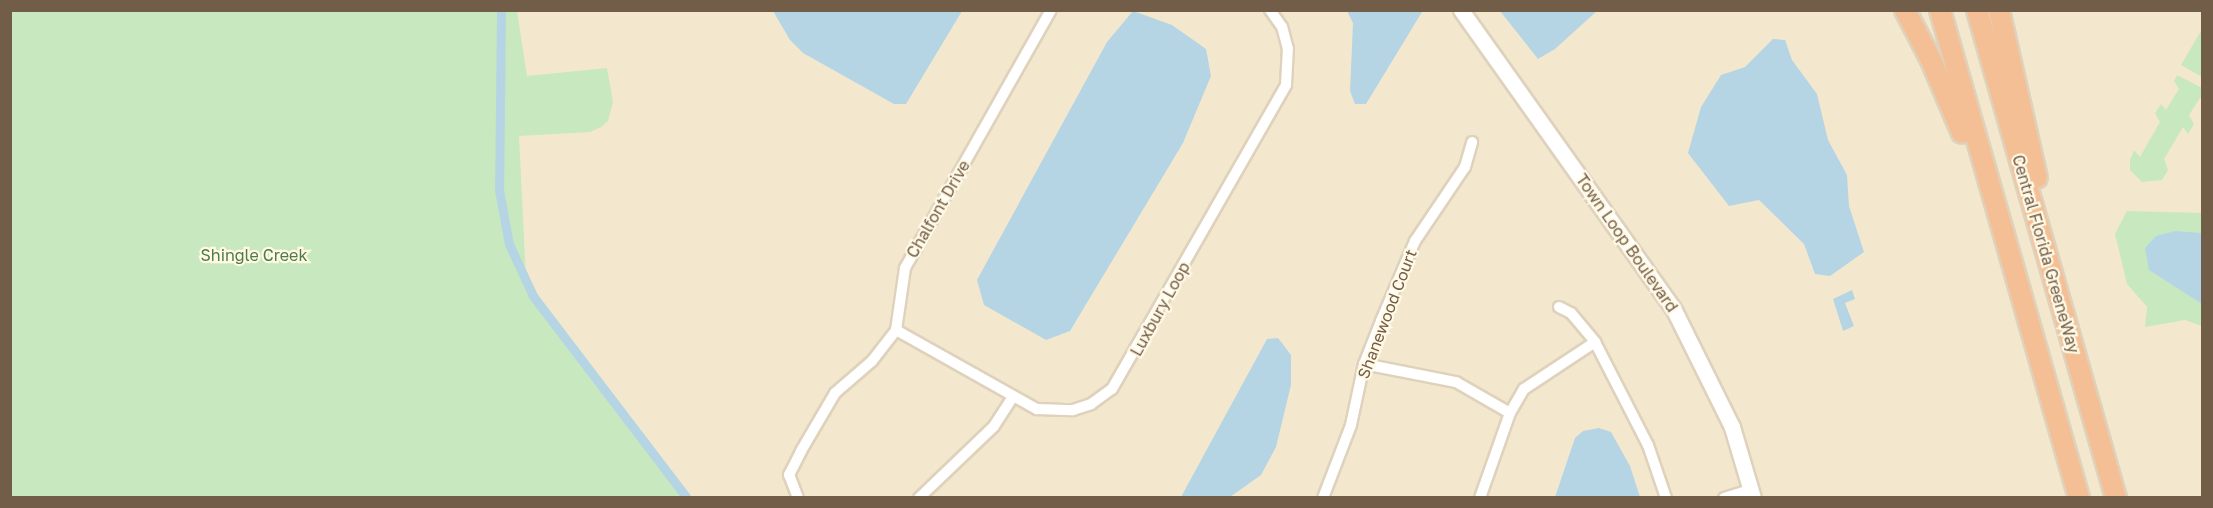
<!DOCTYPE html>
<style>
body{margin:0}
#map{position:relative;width:2213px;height:508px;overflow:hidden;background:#fbf5df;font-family:"Golos Text",sans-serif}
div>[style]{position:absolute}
.residential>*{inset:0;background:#f3e8ce}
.green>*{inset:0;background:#c8e8bf}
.water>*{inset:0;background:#b5d5e4}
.canal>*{height:9px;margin:-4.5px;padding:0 4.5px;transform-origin:4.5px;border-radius:4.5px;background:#b5d5e4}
.roads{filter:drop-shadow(2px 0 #dfd2bc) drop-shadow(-2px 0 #dfd2bc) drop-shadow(0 2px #dfd2bc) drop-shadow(0 -2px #dfd2bc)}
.street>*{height:10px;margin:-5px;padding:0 5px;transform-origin:5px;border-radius:5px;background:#fff}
.secondary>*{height:15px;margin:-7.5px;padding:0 7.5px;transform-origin:7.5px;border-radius:7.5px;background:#fff}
.highway>*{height:20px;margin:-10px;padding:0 10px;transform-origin:10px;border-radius:10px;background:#f5bf96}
span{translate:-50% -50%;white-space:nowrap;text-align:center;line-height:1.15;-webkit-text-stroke:4.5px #fff9e5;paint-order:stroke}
.street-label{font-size:16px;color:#715d48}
.park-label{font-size:16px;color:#4a7c43}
.frame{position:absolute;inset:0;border:12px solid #715d48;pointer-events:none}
</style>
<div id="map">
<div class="residential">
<i style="clip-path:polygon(497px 11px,2202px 11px,2202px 497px,681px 497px,514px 267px)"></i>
</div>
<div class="green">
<i style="clip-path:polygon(10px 11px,517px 11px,527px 76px,607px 68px,613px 102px,608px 121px,601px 127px,590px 132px,519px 136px,526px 279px,688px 497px,11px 497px)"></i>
<i style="clip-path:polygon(2202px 29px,2202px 77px,2181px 65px)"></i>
<i style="clip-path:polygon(2177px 75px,2202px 88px,2202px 95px,2189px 115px,2194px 124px,2188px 134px,2183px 127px,2164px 159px,2168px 170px,2162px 180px,2142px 182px,2130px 170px,2130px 160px,2134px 150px,2140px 157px,2160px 122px,2155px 113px,2161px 104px,2166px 110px,2179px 89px,2174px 81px)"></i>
<i style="clip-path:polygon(2127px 211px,2202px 213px,2202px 326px,2185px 320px,2145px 327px,2147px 307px,2127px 284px,2115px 234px)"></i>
</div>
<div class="water">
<i style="clip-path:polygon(773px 11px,962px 11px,906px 104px,894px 104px,803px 53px,790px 40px)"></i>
<i style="clip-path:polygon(1133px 11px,1172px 25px,1206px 49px,1211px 76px,1183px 143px,1070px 331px,1046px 340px,984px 305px,977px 280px,1107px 42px)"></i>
<i style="clip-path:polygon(1347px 11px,1422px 12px,1366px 104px,1355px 104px,1350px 91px,1353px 23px)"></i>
<i style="clip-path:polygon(1500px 11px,1597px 11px,1555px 49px,1538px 59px)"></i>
<i style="clip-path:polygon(1773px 39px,1785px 40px,1792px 60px,1817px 94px,1828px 140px,1847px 175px,1849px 206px,1864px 252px,1830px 276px,1815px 274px,1804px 244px,1759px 200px,1729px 206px,1688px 153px,1701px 107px,1721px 75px,1745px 67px)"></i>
<i style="clip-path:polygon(2175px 231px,2202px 233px,2202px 304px,2149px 270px,2145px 248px,2156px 236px)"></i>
<i style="clip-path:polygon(1852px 290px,1855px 299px,1845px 303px,1854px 326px,1843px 331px,1833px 299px)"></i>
<i style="clip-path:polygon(1278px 338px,1291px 355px,1291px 385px,1276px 447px,1261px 475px,1230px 497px,1181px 497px,1267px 339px)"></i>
<i style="clip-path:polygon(1599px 428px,1611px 432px,1630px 466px,1640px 497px,1555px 497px,1575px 438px,1583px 431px)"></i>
</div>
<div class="canal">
<i style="left:501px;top:10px;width:180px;rotate:90.6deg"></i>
<i style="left:499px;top:190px;width:55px;rotate:79.5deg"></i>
<i style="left:509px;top:244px;width:57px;rotate:65.2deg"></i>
<i style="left:533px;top:296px;width:254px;rotate:52.7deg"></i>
</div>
<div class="roads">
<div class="street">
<i style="left:1559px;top:307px;width:13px;rotate:27deg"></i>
<i style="left:1571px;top:313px;width:38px;rotate:50deg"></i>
<i style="left:1595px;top:342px;width:116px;rotate:62.8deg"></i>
<i style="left:1648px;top:445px;width:56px;rotate:71.2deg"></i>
<i style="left:896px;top:330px;width:162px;rotate:29.3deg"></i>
<i style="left:1037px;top:409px;width:36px;rotate:2deg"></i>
<i style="left:1073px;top:410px;width:19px;rotate:-18deg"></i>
<i style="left:1091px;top:404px;width:26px;rotate:-36deg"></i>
<i style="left:1112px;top:389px;width:350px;rotate:-60.2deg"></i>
<i style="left:1286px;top:85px;width:36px;rotate:-87deg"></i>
<i style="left:1288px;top:49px;width:23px;rotate:-105deg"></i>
<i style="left:1282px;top:27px;width:21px;rotate:-125deg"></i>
<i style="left:1364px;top:364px;width:94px;rotate:11.1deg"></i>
<i style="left:1456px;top:382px;width:62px;rotate:29.9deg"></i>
<i style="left:798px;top:498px;width:25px;rotate:-111deg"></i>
<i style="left:789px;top:475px;width:27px;rotate:-63deg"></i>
<i style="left:801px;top:451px;width:67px;rotate:-59.6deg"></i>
<i style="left:835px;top:393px;width:49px;rotate:-40.9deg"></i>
<i style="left:872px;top:361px;width:39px;rotate:-52deg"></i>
<i style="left:896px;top:330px;width:63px;rotate:-81.7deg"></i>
<i style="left:905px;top:268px;width:296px;rotate:-60.5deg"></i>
<i style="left:919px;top:498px;width:104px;rotate:-43.8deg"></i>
<i style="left:994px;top:426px;width:35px;rotate:-57deg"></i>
<i style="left:1323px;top:498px;width:78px;rotate:-69deg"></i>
<i style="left:1351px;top:425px;width:62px;rotate:-78deg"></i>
<i style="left:1364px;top:364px;width:46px;rotate:-68.4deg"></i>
<i style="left:1381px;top:321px;width:87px;rotate:-67deg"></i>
<i style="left:1415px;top:241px;width:89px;rotate:-56deg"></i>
<i style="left:1465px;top:167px;width:26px;rotate:-74deg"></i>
<i style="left:1480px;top:498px;width:90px;rotate:-70.6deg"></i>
<i style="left:1510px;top:413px;width:28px;rotate:-60deg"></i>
<i style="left:1524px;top:389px;width:85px;rotate:-33.5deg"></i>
<i style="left:1724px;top:498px;width:27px;rotate:-17deg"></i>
</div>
<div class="secondary">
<i style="left:1461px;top:10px;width:366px;rotate:54.6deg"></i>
<i style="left:1673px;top:308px;width:133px;rotate:63.6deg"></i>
<i style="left:1732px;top:427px;width:74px;rotate:73.5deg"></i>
</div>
<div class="highway">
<i style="left:1905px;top:10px;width:56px;rotate:62.5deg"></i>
<i style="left:1931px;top:60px;width:79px;rotate:67deg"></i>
<i style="left:1940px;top:10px;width:507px;rotate:74.1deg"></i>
<i style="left:1977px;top:10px;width:507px;rotate:74.1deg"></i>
<i style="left:1999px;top:10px;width:172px;rotate:77.3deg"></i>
</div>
</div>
<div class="street-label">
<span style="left:938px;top:209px;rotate:-60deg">Chalfont Drive</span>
<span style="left:1627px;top:243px;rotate:55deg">Town Loop Boulevard</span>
<span style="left:2046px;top:254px;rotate:74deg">Central Florida GreeneWay</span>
<span style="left:1160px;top:309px;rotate:-61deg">Luxbury Loop</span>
<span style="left:1387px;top:314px;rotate:-69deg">Shanewood Court</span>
</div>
<div class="park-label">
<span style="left:254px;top:255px">Shingle Creek</span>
</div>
<div class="frame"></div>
</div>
